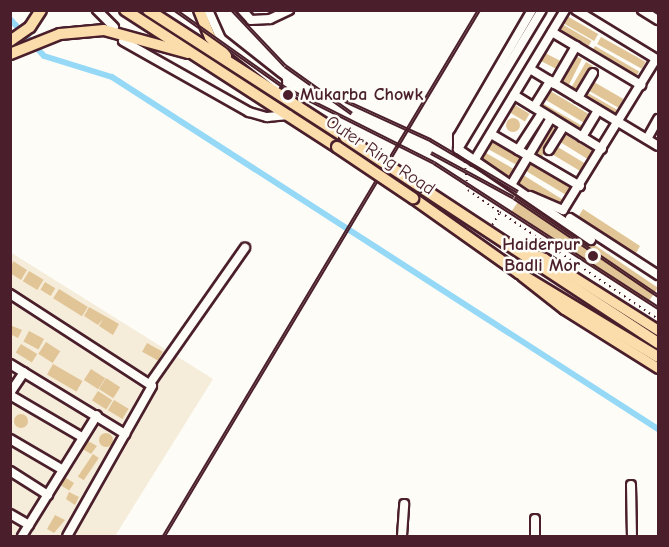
<!DOCTYPE html>
<style>
body{margin:0}
#map{position:relative;width:669px;height:547px;overflow:hidden;background:#fdfcf7;font-family:"Comic Neue",sans-serif}
div>[style]{position:absolute}
.built>*{inset:0;background:#f5ecda}
.canal>*{height:6px;margin:-3px;padding:0 3px;transform-origin:3px;border-radius:3px;background:#95d9f7}
.building>*{inset:0;background:#e1c596;transform-origin:0 0}
.round{border-radius:50%}
.path>*{height:1.5px;margin-top:-0.75px;transform-origin:0;background:repeating-linear-gradient(90deg,#4a1f2b 0 1.5px,transparent 0 6px)}
.roads{filter:drop-shadow(2px 0 #4a1f2b) drop-shadow(-2px 0 #4a1f2b) drop-shadow(0 2px #4a1f2b) drop-shadow(0 -2px #4a1f2b)}
.minor>*{height:8px;margin:-4px;padding:0 4px;transform-origin:4px;border-radius:4px;background:#fdfcf7}
.major>*{height:9px;margin:-4.5px;padding:0 4.5px;transform-origin:4.5px;border-radius:4.5px;background:#faddab}
.highway>*{height:10px;margin:-5px;padding:0 5px;transform-origin:5px;border-radius:5px;background:#faddab}
.rail>*{height:4px;margin-top:-2px;transform-origin:0;background:repeating-linear-gradient(90deg,#fdfcf7 0 4.5px,#4a1f2b 0 9px);box-sizing:border-box;border-block:2px solid #4a1f2b}
.bridges{filter:drop-shadow(2px 0 #4a1f2b) drop-shadow(-2px 0 #4a1f2b) drop-shadow(0 2px #4a1f2b) drop-shadow(0 -2px #4a1f2b)}
.highway-bridge>*{height:10px;margin:-5px;padding:0 5px;transform-origin:5px;border-radius:5px;background:#faddab}
.dots>*{width:16px;height:16px;translate:-50% -50%;box-sizing:border-box;border:3px solid #fdfcf7;border-radius:50%}
span{translate:-50% -50%;white-space:nowrap;text-align:center;line-height:1.15;-webkit-text-stroke:5px #fdfcf7;paint-order:stroke}
.poi-label{font-size:18px;color:#4a1f2b;font-weight:700}
.left{translate:0 -50%;text-align:left}
.right{translate:-100% -50%;text-align:right}
.street-label{font-size:18px;color:#4a1f2b}
.frame{position:absolute;inset:0;border:12px solid #4a1f2b;pointer-events:none}
</style>
<div id="map">
<div class="built">
<i style="clip-path:polygon(10px 252px,213px 379px,115px 536px,11px 536px)"></i>
</div>
<div class="canal">
<i style="left:10px;top:19px;width:50px;rotate:47.4deg"></i>
<i style="left:44px;top:56px;width:71px;rotate:17.2deg"></i>
<i style="left:112px;top:77px;width:650px;rotate:32.81deg"></i>
</div>
<div class="building">
<i style="left:567px;top:16px;width:36px;height:8px;rotate:30deg"></i>
<i style="left:562px;top:24px;width:34px;height:9px;rotate:30deg"></i>
<i style="left:601px;top:37px;width:51px;height:8px;rotate:29deg"></i>
<i style="left:595px;top:46px;width:51px;height:9px;rotate:30deg"></i>
<i style="left:545px;top:53px;width:18px;height:9px;rotate:27deg"></i>
<i style="left:574px;top:55px;width:9px;height:33px;rotate:27deg"></i>
<i style="left:586px;top:62px;width:8px;height:33px;rotate:30deg"></i>
<i style="left:594px;top:82px;width:34px;height:10px;rotate:30deg"></i>
<i style="left:547px;top:89px;width:52px;height:10px;rotate:31deg"></i>
<i style="left:588px;top:93px;width:34px;height:8px;rotate:30deg"></i>
<i style="left:539px;top:101px;width:53px;height:8px;rotate:30deg"></i>
<i style="left:515px;top:105px;width:17px;height:9px;rotate:31deg"></i>
<i class="round" style="left:506px;top:118px;width:14px;height:14px"></i>
<i style="left:539px;top:120px;width:7px;height:34px;rotate:27deg"></i>
<i style="left:548px;top:125px;width:9px;height:36px;rotate:27deg"></i>
<i style="left:563px;top:133px;width:36px;height:9px;rotate:32deg"></i>
<i style="left:492px;top:141px;width:35px;height:9px;rotate:29deg"></i>
<i style="left:556px;top:146px;width:35px;height:9px;rotate:31deg"></i>
<i style="left:486px;top:153px;width:34px;height:9px;rotate:30deg"></i>
<i style="left:527px;top:161px;width:52px;height:9px;rotate:31deg"></i>
<i style="left:520px;top:173px;width:52px;height:9px;rotate:32deg"></i>
<i style="left:522px;top:196px;width:164px;height:19px;rotate:34deg"></i>
<i style="clip-path:polygon(583px 209px,640px 246px,635px 255px,614px 242px,608px 251px,595px 242px,600px 234px,577px 219px)"></i>
<i style="clip-path:polygon(13px 261px,27px 270px,21px 280px,10px 273px)"></i>
<i style="left:29px;top:271px;width:17px;height:12px;rotate:31deg"></i>
<i style="left:45px;top:282px;width:12px;height:9px;rotate:31deg"></i>
<i style="left:59px;top:289px;width:34px;height:11px;rotate:32deg"></i>
<i style="clip-path:polygon(89px 307px,119px 324px,113px 335px,99px 326px,103px 319px,98px 325px,84px 316px)"></i>
<i style="clip-path:polygon(10px 325px,22px 330px,18px 338px,10px 334px)"></i>
<i style="left:29px;top:331px;width:17px;height:12px;rotate:28deg"></i>
<i style="left:46px;top:342px;width:17px;height:14px;rotate:33deg"></i>
<i style="left:147px;top:343px;width:18px;height:10px;rotate:29deg"></i>
<i style="left:21px;top:344px;width:19px;height:10px;rotate:32deg"></i>
<i style="left:53px;top:364px;width:34px;height:12px;rotate:30deg"></i>
<i style="left:91px;top:369px;width:17px;height:13px;rotate:33deg"></i>
<i style="left:106px;top:378px;width:17px;height:13px;rotate:33deg"></i>
<i style="left:98px;top:391px;width:17px;height:11px;rotate:33deg"></i>
<i style="left:114px;top:400px;width:17px;height:12px;rotate:31deg"></i>
<i class="round" style="left:14px;top:414px;width:14px;height:14px"></i>
<i class="round" style="left:99px;top:433px;width:14px;height:14px"></i>
<i style="clip-path:polygon(86px 440px,97px 446px,91px 454px,81px 448px)"></i>
<i style="left:93px;top:454px;width:7px;height:27px;rotate:34deg"></i>
<i style="left:63px;top:476px;width:13px;height:9px;rotate:32deg"></i>
<i style="clip-path:polygon(69px 492px,79px 497px,75px 505px,66px 499px)"></i>
<i style="clip-path:polygon(55px 515px,65px 520px,54px 533px,47px 529px)"></i>
</div>
<div class="path">
<i style="left:465px;top:162px;width:28px;rotate:84deg"></i>
<i style="left:468px;top:190px;width:38px;rotate:35deg"></i>
<i style="left:492px;top:225px;width:15px;rotate:-58deg"></i>
<i style="left:500px;top:212px;width:191px;rotate:34.1deg"></i>
</div>
<div class="roads">
<div class="minor">
<i style="left:97px;top:10px;width:24px;rotate:45deg"></i>
<i style="left:208px;top:10px;width:32px;rotate:66deg"></i>
<i style="left:221px;top:39px;width:71px;rotate:38.2deg"></i>
<i style="left:277px;top:83px;width:8px;rotate:120deg"></i>
<i style="left:242px;top:10px;width:13px;rotate:48deg"></i>
<i style="left:251px;top:20px;width:19px;rotate:-3deg"></i>
<i style="left:270px;top:19px;width:21px;rotate:-25deg"></i>
<i style="left:532px;top:10px;width:147px;rotate:120.2deg"></i>
<i style="left:458px;top:137px;width:12px;rotate:90deg"></i>
<i style="left:458px;top:149px;width:161px;rotate:34.4deg"></i>
<i style="left:576px;top:10px;width:96px;rotate:31.4deg"></i>
<i style="left:642px;top:10px;width:19px;rotate:32deg"></i>
<i style="left:552px;top:32px;width:104px;rotate:30.8deg"></i>
<i style="left:123px;top:41px;width:145px;rotate:29.4deg"></i>
<i style="left:249px;top:112px;width:19px;rotate:16deg"></i>
<i style="left:267px;top:117px;width:22px;rotate:-5deg"></i>
<i style="left:530px;top:69px;width:149px;rotate:31deg"></i>
<i style="left:554px;top:84px;width:44px;rotate:-59.9deg"></i>
<i style="left:514px;top:95px;width:103px;rotate:31.5deg"></i>
<i style="left:578px;top:98px;width:29px;rotate:-59deg"></i>
<i style="left:534px;top:107px;width:31px;rotate:-58deg"></i>
<i style="left:491px;top:134px;width:103px;rotate:30.3deg"></i>
<i style="left:582px;top:137px;width:31px;rotate:-59deg"></i>
<i style="left:647px;top:139px;width:23px;rotate:-61deg"></i>
<i style="left:458px;top:149px;width:162px;rotate:-58.9deg"></i>
<i style="left:518px;top:150px;width:44px;rotate:-57deg"></i>
<i style="left:549px;top:150px;width:28px;rotate:-58deg"></i>
<i style="left:474px;top:161px;width:176px;rotate:-58.9deg"></i>
<i style="left:511px;top:185px;width:78px;rotate:-59.2deg"></i>
<i style="left:530px;top:196px;width:36px;rotate:23deg"></i>
<i style="left:563px;top:210px;width:177px;rotate:-58.4deg"></i>
<i style="left:570px;top:218px;width:105px;rotate:32.9deg"></i>
<i style="left:10px;top:294px;width:169px;rotate:32.9deg"></i>
<i style="left:152px;top:386px;width:172px;rotate:119.5deg"></i>
<i style="left:10px;top:364px;width:135px;rotate:31.3deg"></i>
<i style="left:151px;top:382px;width:164px;rotate:-55deg"></i>
<i style="left:10px;top:393px;width:25px;rotate:-56deg"></i>
<i style="left:10px;top:395px;width:83px;rotate:30.3deg"></i>
<i style="left:10px;top:439px;width:61px;rotate:30.3deg"></i>
<i style="left:10px;top:471px;width:45px;rotate:32.3deg"></i>
<i style="left:631px;top:485px;width:51px;rotate:88.9deg"></i>
<i style="left:10px;top:514px;width:22px;rotate:30deg"></i>
<i style="left:535px;top:519px;width:17px;rotate:90deg"></i>
<i style="left:22px;top:536px;width:142px;rotate:-58.2deg"></i>
<i style="left:402px;top:536px;width:32px;rotate:-86deg"></i>
</div>
<div class="major">
<i style="left:518px;top:248px;width:28px;rotate:21deg"></i>
<i style="left:544px;top:258px;width:135px;rotate:32.3deg"></i>
<i style="left:522px;top:276px;width:53px;rotate:38.2deg"></i>
<i style="left:564px;top:309px;width:111px;rotate:32.1deg"></i>
</div>
<div class="highway">
<i style="left:125px;top:10px;width:252px;rotate:32.9deg"></i>
<i style="left:148px;top:10px;width:234px;rotate:32.8deg"></i>
<i style="left:199px;top:10px;width:29px;rotate:68deg"></i>
<i style="left:210px;top:37px;width:25px;rotate:50deg"></i>
<i style="left:10px;top:41px;width:24px;rotate:-35deg"></i>
<i style="left:30px;top:27px;width:20px;rotate:-57deg"></i>
<i style="left:10px;top:54px;width:54px;rotate:-21.8deg"></i>
<i style="left:60px;top:34px;width:44px;rotate:-5.2deg"></i>
<i style="left:104px;top:30px;width:87px;rotate:15.3deg"></i>
<i style="left:419px;top:186px;width:286px;rotate:33.3deg"></i>
<i style="left:413px;top:198px;width:130px;rotate:35.3deg"></i>
<i style="left:519px;top:273px;width:162px;rotate:31.1deg"></i>
</div>
</div>
<div class="rail">
<i style="left:175px;top:10px;width:135px;rotate:35.3deg"></i>
<i style="left:285px;top:88px;width:167px;rotate:26.7deg"></i>
<i style="left:434px;top:163px;width:267px;rotate:32.9deg"></i>
<i style="left:232px;top:10px;width:77px;rotate:46.6deg"></i>
<i style="left:285px;top:66px;width:82px;rotate:35.6deg"></i>
<i style="left:345px;top:101px;width:94px;rotate:24.6deg"></i>
<i style="left:430px;top:140px;width:102px;rotate:30.6deg"></i>
<i style="left:431px;top:153px;width:94px;rotate:28.5deg"></i>
<i style="left:514px;top:198px;width:174px;rotate:34.2deg"></i>
<i style="left:164px;top:536px;width:613px;rotate:-59.08deg"></i>
</div>
<div class="bridges">
<div class="highway-bridge">
<i style="left:345px;top:137px;width:89px;rotate:33.5deg"></i>
<i style="left:337px;top:147px;width:92px;rotate:33.9deg"></i>
</div>
</div>
<div class="dots">
<i style="left:288px;top:95px;background:#4a1f2b"></i>
<i style="left:593px;top:256px;background:#4a1f2b"></i>
</div>
<div class="poi-label">
<span class="left" style="left:300px;top:95px">Mukarba Chowk</span>
<span class="right" style="left:580px;top:256px">Haiderpur<br>Badli Mor</span>
</div>
<div class="street-label">
<span style="left:380px;top:156px;rotate:34deg">Outer Ring Road</span>
</div>
<div class="frame"></div>
</div>
